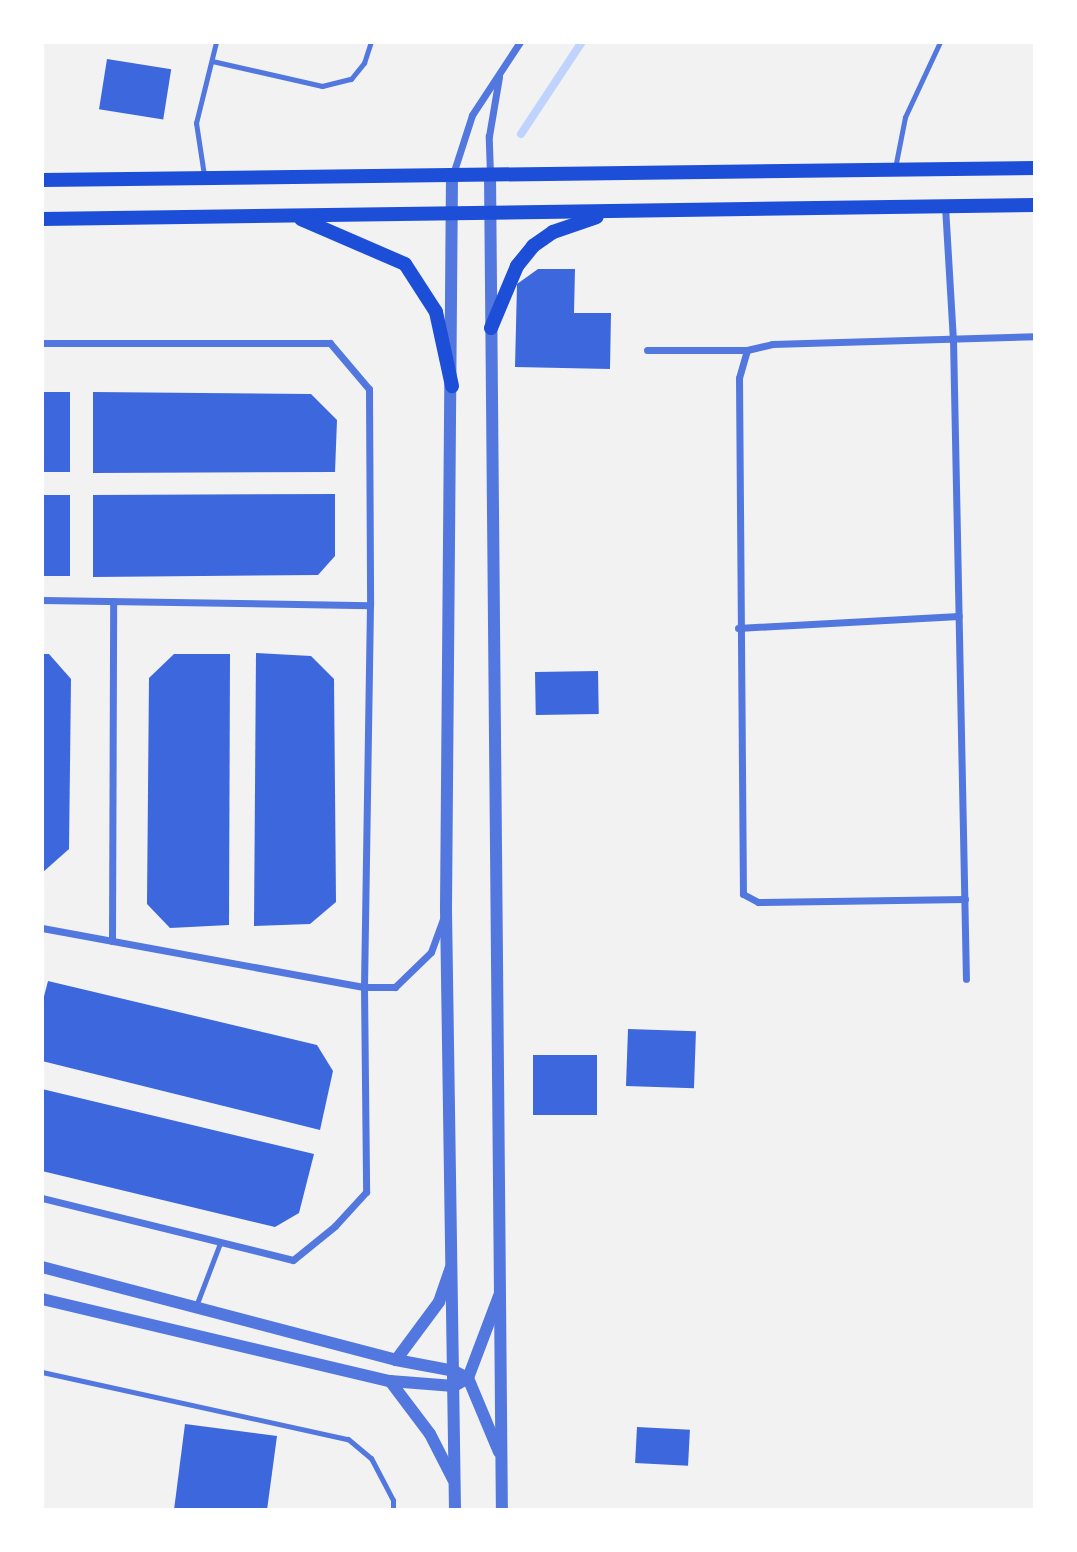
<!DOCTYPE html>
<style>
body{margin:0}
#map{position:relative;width:1077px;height:1552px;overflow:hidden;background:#f2f2f2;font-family:"Asap Condensed",sans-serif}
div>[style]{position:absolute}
.stream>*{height:8px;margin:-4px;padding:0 4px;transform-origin:4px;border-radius:4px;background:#bfd3fe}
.building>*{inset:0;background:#3d67dc;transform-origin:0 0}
.service>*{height:5px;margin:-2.5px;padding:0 2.5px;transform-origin:2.5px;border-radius:2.5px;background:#5277de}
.minor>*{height:7px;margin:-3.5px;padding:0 3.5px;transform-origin:3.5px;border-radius:3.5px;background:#5277de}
.tertiary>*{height:12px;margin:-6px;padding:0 6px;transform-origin:6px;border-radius:6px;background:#5277de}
.secondary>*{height:14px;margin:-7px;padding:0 7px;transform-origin:7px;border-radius:7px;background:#1d4ed8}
span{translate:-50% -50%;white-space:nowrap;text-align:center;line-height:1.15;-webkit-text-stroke:5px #fff;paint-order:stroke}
.frame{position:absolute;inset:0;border:44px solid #fff;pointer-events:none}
</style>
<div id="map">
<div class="stream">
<i style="left:521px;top:134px;width:110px;rotate:-56.5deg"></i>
</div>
<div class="building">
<i style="left:107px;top:59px;width:65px;height:51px;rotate:9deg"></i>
<i style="clip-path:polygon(538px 269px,575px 269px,574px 313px,611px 313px,610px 369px,515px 367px,517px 284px)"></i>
<i style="left:42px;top:392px;width:28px;height:80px"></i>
<i style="clip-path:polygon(93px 392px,311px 394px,337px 420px,335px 472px,93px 473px)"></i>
<i style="clip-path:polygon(335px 494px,335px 556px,318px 575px,93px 577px,93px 495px)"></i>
<i style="left:42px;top:495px;width:28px;height:81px"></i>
<i style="clip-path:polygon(256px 653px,311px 656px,334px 679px,336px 902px,310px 924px,254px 926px)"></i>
<i style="clip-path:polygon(42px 654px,49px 654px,71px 679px,69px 849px,42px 873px)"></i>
<i style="clip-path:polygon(174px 654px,230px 654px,229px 925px,170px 928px,147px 904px,149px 678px)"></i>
<i style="left:598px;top:671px;width:43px;height:63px;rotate:89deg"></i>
<i style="clip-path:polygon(48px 981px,317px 1045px,333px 1071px,320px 1130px,42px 1061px,42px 1004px)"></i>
<i style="left:628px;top:1029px;width:68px;height:57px;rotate:2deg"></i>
<i style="left:533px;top:1055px;width:64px;height:60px"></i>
<i style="clip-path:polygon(42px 1089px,314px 1154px,299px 1213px,275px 1227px,42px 1171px)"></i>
<i style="clip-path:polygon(185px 1424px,277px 1436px,267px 1510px,174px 1510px)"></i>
<i style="left:637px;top:1427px;width:53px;height:36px;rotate:3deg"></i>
</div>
<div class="service">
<i style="left:212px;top:61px;width:113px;rotate:12.8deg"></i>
<i style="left:322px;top:86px;width:30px;rotate:-14deg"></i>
<i style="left:351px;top:79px;width:21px;rotate:-51deg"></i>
<i style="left:364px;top:63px;width:22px;rotate:-72deg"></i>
<i style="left:895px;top:168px;width:52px;rotate:-78.9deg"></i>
<i style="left:905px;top:117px;width:83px;rotate:-65deg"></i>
<i style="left:204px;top:175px;width:53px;rotate:-98.7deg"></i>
<i style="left:196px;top:123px;width:83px;rotate:-76.1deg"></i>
<i style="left:196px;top:1306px;width:67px;rotate:-69.1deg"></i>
<i style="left:42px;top:1372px;width:313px;rotate:12.4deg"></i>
<i style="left:348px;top:1439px;width:30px;rotate:40deg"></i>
<i style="left:371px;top:1458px;width:47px;rotate:62.4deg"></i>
<i style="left:393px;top:1500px;width:10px;rotate:90deg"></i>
</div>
<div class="minor">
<i style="left:453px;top:174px;width:62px;rotate:-72.1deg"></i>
<i style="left:472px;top:115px;width:87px;rotate:-56.7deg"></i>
<i style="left:490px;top:174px;width:38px;rotate:-92deg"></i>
<i style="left:489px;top:136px;width:60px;rotate:-80.4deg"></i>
<i style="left:945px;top:206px;width:133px;rotate:86.6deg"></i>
<i style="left:953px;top:339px;width:640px;rotate:88.84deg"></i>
<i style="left:42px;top:343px;width:288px"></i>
<i style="left:330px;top:343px;width:60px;rotate:49.7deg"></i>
<i style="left:369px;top:389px;width:216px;rotate:89.7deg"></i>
<i style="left:370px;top:605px;width:382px;rotate:90.9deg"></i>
<i style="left:364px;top:987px;width:205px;rotate:89.4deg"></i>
<i style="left:366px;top:1192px;width:46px;rotate:132.4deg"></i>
<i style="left:335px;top:1226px;width:54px;rotate:141deg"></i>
<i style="left:293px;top:1260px;width:259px;rotate:-166.1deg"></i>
<i style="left:647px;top:350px;width:100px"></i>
<i style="left:747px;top:350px;width:26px;rotate:-13deg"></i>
<i style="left:772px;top:344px;width:263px;rotate:-1.7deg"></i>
<i style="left:747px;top:350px;width:29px;rotate:106deg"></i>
<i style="left:739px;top:378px;width:516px;rotate:89.56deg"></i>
<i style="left:743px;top:894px;width:17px;rotate:28deg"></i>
<i style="left:758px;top:902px;width:207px;rotate:-0.8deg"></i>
<i style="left:42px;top:600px;width:328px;rotate:0.9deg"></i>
<i style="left:738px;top:628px;width:221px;rotate:-3.1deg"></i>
<i style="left:42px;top:928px;width:327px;rotate:10.4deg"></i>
<i style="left:364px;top:987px;width:31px"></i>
<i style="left:395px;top:987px;width:50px;rotate:-44.2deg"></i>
<i style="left:431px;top:952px;width:35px;rotate:-70deg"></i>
<i style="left:112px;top:941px;width:340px;rotate:-89.8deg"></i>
</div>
<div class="tertiary">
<i style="left:490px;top:174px;width:1336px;rotate:89.49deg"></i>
<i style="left:452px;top:176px;width:734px;rotate:90.47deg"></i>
<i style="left:446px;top:910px;width:600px;rotate:89.14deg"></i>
<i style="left:42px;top:1267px;width:366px;rotate:14.7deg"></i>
<i style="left:396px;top:1360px;width:59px;rotate:10.7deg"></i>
<i style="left:454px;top:1371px;width:16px;rotate:27deg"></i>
<i style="left:468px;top:1378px;width:80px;rotate:67.3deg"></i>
<i style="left:42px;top:1299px;width:358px;rotate:13.3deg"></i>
<i style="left:390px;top:1381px;width:64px;rotate:4.5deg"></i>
<i style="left:454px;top:1386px;width:16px;rotate:-30deg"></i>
<i style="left:468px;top:1378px;width:88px;rotate:-69.3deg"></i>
<i style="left:396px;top:1360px;width:72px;rotate:-53.4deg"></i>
<i style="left:439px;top:1302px;width:36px;rotate:-71deg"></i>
<i style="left:390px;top:1381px;width:66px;rotate:53deg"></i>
<i style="left:430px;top:1434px;width:51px;rotate:62.9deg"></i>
</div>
<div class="secondary">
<i style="left:42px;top:180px;width:993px;rotate:-0.69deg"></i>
<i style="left:42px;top:219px;width:993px;rotate:-0.81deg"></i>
<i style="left:301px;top:219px;width:113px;rotate:23.4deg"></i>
<i style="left:405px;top:264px;width:57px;rotate:57.1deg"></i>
<i style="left:436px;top:312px;width:76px;rotate:77.8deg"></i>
<i style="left:491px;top:328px;width:67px;rotate:-67.2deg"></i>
<i style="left:517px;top:266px;width:26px;rotate:-51deg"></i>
<i style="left:533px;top:246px;width:24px;rotate:-35deg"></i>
<i style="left:553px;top:232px;width:46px;rotate:-18.8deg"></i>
</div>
<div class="frame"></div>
</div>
